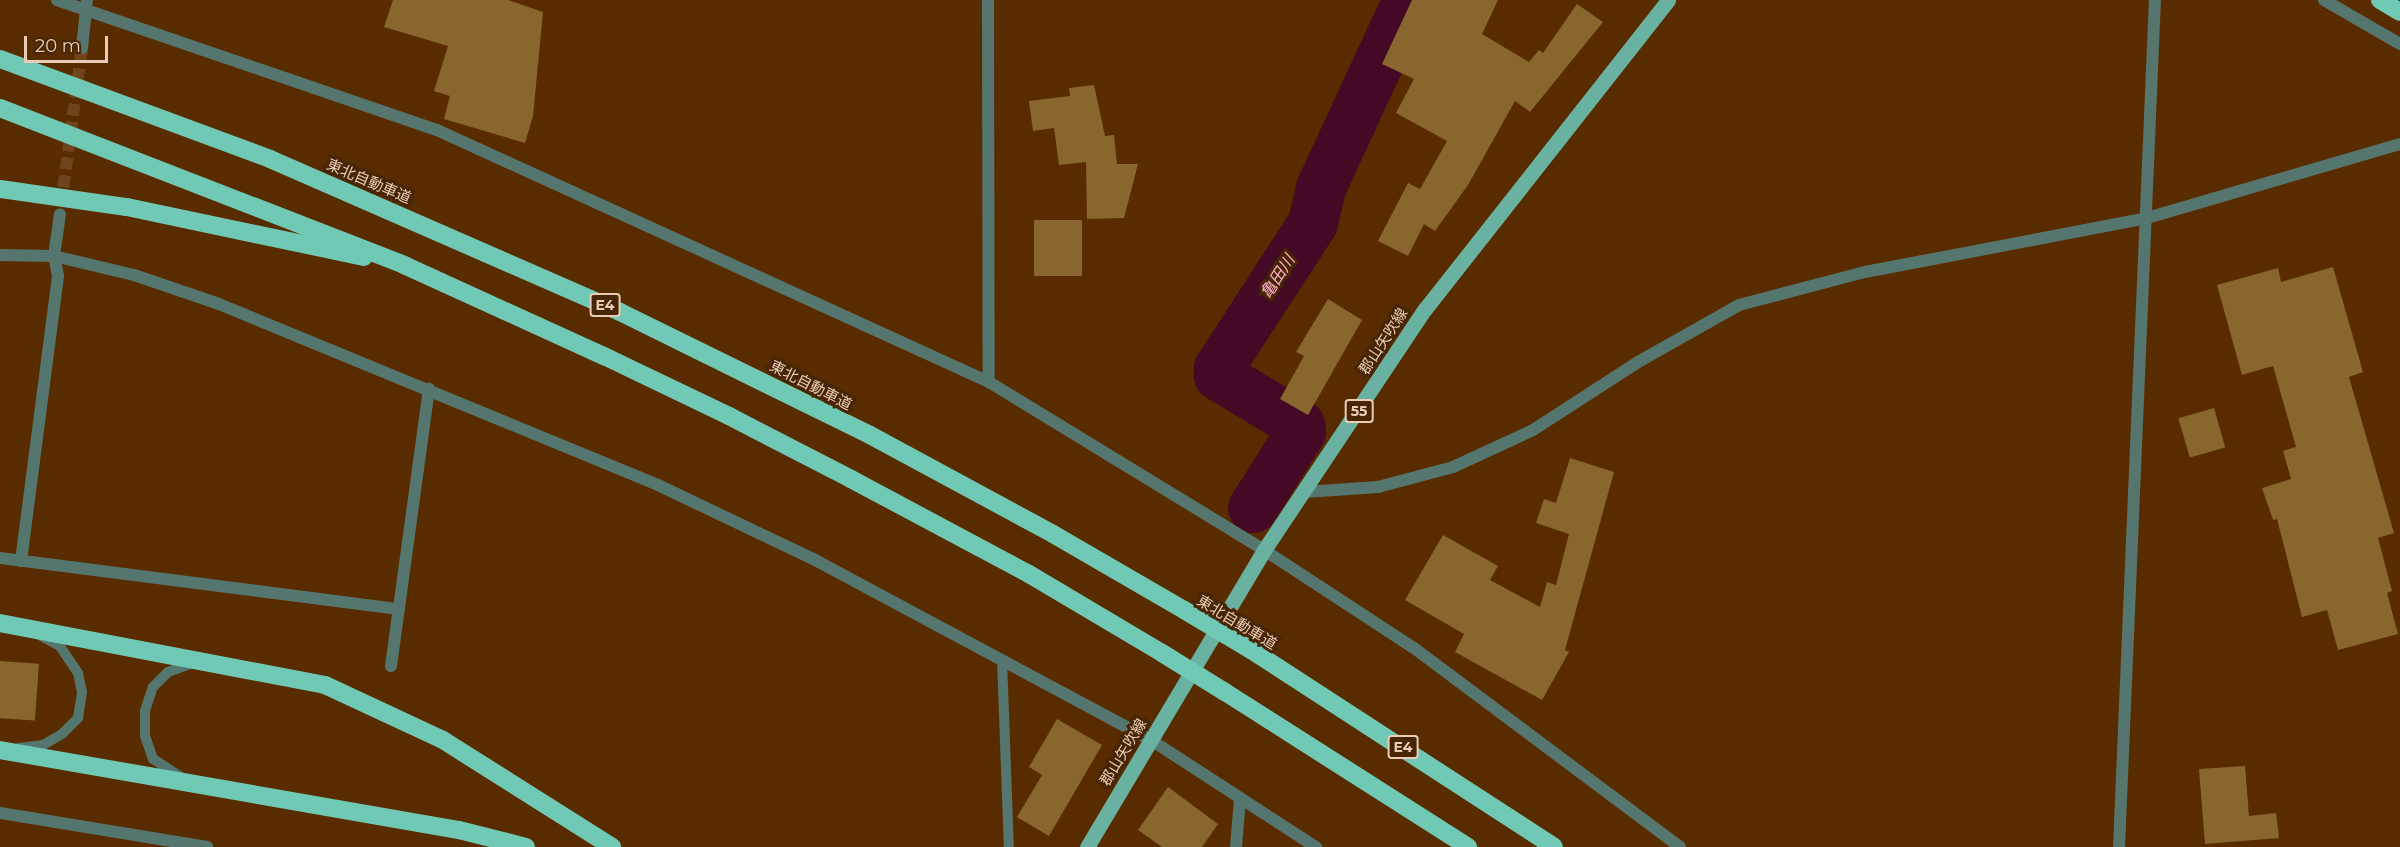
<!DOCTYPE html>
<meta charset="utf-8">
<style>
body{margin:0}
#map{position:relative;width:2400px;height:847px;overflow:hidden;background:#592c00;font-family:Montserrat,"Noto Sans JP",sans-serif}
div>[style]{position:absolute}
.river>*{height:50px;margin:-25px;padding:0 25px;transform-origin:25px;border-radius:25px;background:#440924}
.building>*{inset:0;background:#88662d;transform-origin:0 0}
.minor-tunnel>*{height:12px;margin-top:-6px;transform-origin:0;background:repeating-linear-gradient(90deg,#6f441c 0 12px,transparent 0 18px)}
.service>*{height:10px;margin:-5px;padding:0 5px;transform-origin:5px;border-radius:5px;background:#55766e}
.minor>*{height:12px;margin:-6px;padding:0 6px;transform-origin:6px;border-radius:6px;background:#55766e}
.primary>*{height:15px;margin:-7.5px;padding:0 7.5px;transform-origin:7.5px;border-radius:7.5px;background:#69b2a1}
.motorway>*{height:18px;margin:-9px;padding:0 9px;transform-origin:9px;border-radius:9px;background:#70c9b5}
.motorway-bridge>*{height:18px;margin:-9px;padding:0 9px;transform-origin:9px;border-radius:9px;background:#70c9b5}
span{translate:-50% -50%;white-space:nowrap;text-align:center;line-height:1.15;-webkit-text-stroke:6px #482505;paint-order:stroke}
.shield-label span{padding:2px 4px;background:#482505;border:2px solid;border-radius:4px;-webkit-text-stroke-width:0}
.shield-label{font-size:14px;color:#eacdb8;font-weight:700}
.street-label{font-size:15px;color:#eacdb8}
.water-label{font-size:16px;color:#ffb0cb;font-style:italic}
.scale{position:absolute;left:24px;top:36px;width:84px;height:27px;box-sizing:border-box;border:3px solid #eacdb8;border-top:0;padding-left:8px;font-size:18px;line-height:21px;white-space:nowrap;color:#eacdb8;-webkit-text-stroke:4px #482505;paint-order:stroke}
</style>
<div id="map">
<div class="river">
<i style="left:1253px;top:508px;width:90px;rotate:-57.7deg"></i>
<i style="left:1301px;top:432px;width:7px;rotate:-98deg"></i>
<i style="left:1300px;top:425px;width:95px;rotate:-148.8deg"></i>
<i style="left:1219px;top:376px;width:8px;rotate:-90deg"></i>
<i style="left:1219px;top:368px;width:173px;rotate:-57deg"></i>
<i style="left:1313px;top:223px;width:36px;rotate:-77deg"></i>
<i style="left:1321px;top:188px;width:207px;rotate:-65.2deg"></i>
</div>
<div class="building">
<i style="clip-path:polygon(393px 0,508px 0,543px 12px,533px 116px,525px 143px,444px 119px,450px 96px,434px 91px,448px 46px,384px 27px)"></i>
<i style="clip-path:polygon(1412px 0,1498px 0,1482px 34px,1529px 62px,1539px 50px,1543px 53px,1577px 4px,1603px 22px,1530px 112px,1515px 101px,1468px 185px,1435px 231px,1424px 224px,1408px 256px,1378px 241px,1408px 183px,1420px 189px,1447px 141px,1396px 113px,1414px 79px,1382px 64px)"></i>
<i style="clip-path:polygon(1094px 85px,1105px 136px,1114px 135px,1117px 164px,1138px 164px,1124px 218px,1087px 219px,1086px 162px,1059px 165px,1054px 128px,1033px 131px,1029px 101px,1070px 96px,1069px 88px)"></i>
<i style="left:1034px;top:220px;width:48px;height:56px"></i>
<i style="clip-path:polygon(2333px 267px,2363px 372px,2349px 377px,2394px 533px,2378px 538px,2392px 591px,2387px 593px,2398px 634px,2338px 650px,2327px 610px,2302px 617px,2277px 519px,2273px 520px,2262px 488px,2291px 479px,2283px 451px,2296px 447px,2273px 366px,2242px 375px,2217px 285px,2278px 268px,2281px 282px)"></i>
<i style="clip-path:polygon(1328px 299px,1362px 320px,1308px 415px,1280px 399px,1304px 356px,1296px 352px)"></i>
<i style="left:2214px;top:408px;width:41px;height:37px;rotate:74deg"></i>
<i style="clip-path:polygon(1570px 458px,1614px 472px,1565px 650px,1569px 652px,1542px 700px,1455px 652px,1464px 634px,1405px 600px,1443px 535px,1498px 566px,1490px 580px,1540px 607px,1547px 582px,1556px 585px,1569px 534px,1536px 523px,1544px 499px,1556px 503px)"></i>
<i style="left:0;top:661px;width:39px;height:57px;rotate:4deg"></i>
<i style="clip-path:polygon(1057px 719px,1102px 745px,1049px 836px,1017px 817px,1042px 775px,1029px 767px)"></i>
<i style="clip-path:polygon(2245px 766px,2249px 816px,2276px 813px,2279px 838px,2205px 844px,2199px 769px)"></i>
<i style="clip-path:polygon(1168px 787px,1218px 824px,1202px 847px,1162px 847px,1138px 830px)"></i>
</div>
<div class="minor-tunnel">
<i style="left:61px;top:205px;width:158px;rotate:-82.4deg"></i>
</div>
<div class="service">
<i style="left:1002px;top:660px;width:187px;rotate:87.9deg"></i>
<i style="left:19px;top:748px;width:24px;rotate:-7deg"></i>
<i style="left:43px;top:745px;width:22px;rotate:-30deg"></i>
<i style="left:62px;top:734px;width:23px;rotate:-45deg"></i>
<i style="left:78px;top:718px;width:26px;rotate:-81deg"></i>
<i style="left:82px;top:692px;width:19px;rotate:-102deg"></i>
<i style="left:78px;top:673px;width:32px;rotate:-124deg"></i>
<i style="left:60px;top:646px;width:21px;rotate:-152deg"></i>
<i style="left:181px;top:777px;width:33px;rotate:-147deg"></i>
<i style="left:153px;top:759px;width:24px;rotate:-109deg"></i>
<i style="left:145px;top:736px;width:25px;rotate:-90deg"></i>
<i style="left:145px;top:711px;width:25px;rotate:-72deg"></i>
<i style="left:153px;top:687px;width:21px;rotate:-45deg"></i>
<i style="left:168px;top:672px;width:30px;rotate:-20deg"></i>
</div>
<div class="minor">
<i style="left:57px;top:0;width:402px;rotate:18.9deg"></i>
<i style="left:437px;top:130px;width:607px;rotate:24.54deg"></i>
<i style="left:989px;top:382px;width:322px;rotate:31.4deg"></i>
<i style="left:1264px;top:550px;width:179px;rotate:33.2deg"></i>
<i style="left:1414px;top:648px;width:332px;rotate:36.8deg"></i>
<i style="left:988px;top:0;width:382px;rotate:89.9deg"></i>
<i style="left:2324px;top:0;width:88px;rotate:30.1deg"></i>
<i style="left:82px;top:48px;width:48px;rotate:-84.1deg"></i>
<i style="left:0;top:255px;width:54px;rotate:1.1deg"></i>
<i style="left:54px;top:256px;width:82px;rotate:13.4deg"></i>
<i style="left:134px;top:275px;width:90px;rotate:18.8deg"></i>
<i style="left:219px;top:304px;width:475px;rotate:22.4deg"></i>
<i style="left:658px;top:485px;width:176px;rotate:25.5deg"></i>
<i style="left:817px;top:561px;width:379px;rotate:28.2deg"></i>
<i style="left:1151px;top:740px;width:197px;rotate:33deg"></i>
<i style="left:1305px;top:492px;width:73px;rotate:-3.9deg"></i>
<i style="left:1378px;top:487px;width:78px;rotate:-14.9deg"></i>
<i style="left:1453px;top:467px;width:88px;rotate:-24.8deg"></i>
<i style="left:1533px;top:430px;width:125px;rotate:-32.9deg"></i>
<i style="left:1638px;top:362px;width:116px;rotate:-29.4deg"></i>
<i style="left:1739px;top:305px;width:130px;rotate:-14.7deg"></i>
<i style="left:1865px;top:272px;width:287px;rotate:-10.8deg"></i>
<i style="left:2147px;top:218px;width:264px;rotate:-16.3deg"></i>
<i style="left:0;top:558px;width:402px;rotate:7.3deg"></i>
<i style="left:21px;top:561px;width:287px;rotate:-82.6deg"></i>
<i style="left:58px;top:276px;width:20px;rotate:-101deg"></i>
<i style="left:54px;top:256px;width:42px;rotate:-81.9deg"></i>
<i style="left:391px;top:666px;width:280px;rotate:-82.2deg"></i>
<i style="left:0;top:813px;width:210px;rotate:9.3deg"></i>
<i style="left:1236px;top:847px;width:49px;rotate:-85.3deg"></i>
<i style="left:2119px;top:847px;width:848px;rotate:-87.57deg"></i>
</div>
<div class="primary">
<i style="left:1087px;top:847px;width:346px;rotate:-59.2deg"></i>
<i style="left:1264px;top:550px;width:290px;rotate:-56.3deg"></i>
<i style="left:1425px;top:309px;width:393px;rotate:-51.8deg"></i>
</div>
<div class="motorway">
<i style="left:2380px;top:0;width:23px;rotate:31deg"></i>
<i style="left:0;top:59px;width:288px;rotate:20.3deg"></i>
<i style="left:270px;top:159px;width:382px;rotate:23.6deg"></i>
<i style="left:620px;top:312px;width:279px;rotate:26.2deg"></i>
<i style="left:870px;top:435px;width:208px;rotate:28.4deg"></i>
<i style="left:1053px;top:534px;width:151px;rotate:30.1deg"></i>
<i style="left:0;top:108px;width:433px;rotate:21.2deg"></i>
<i style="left:404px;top:265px;width:220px;rotate:24.5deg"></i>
<i style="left:604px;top:356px;width:139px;rotate:25.6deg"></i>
<i style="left:729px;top:416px;width:137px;rotate:27.3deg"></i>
<i style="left:851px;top:479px;width:202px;rotate:28.1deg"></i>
<i style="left:1029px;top:574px;width:155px;rotate:30.7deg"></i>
<i style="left:0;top:189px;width:128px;rotate:8.1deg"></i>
<i style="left:127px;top:207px;width:242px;rotate:11.9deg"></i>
<i style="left:0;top:623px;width:331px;rotate:10.8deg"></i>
<i style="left:325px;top:685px;width:130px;rotate:25deg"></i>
<i style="left:443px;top:740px;width:200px;rotate:32.3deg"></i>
<i style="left:1251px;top:650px;width:361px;rotate:33deg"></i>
<i style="left:1225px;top:692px;width:288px;rotate:32.5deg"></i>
<i style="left:0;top:750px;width:466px;rotate:9.9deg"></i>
<i style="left:459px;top:830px;width:69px;rotate:14.2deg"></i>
</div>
<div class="motorway-bridge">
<i style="left:1184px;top:610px;width:78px;rotate:30.8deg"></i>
<i style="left:1162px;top:653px;width:74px;rotate:31.8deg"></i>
</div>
<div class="shield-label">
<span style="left:605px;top:305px">E4</span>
<span style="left:1359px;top:411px">55</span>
<span style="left:1403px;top:747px">E4</span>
</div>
<div class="street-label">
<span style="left:369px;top:181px;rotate:23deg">東北自動車道</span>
<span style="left:1383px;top:341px;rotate:-57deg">郡山矢吹線</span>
<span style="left:811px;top:385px;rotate:27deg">東北自動車道</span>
<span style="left:1237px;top:622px;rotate:31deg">東北自動車道</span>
<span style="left:1123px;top:752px;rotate:-59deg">郡山矢吹線</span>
</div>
<div class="water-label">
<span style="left:1278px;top:277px;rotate:-57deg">亀田川</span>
</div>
<div class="scale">20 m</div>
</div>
